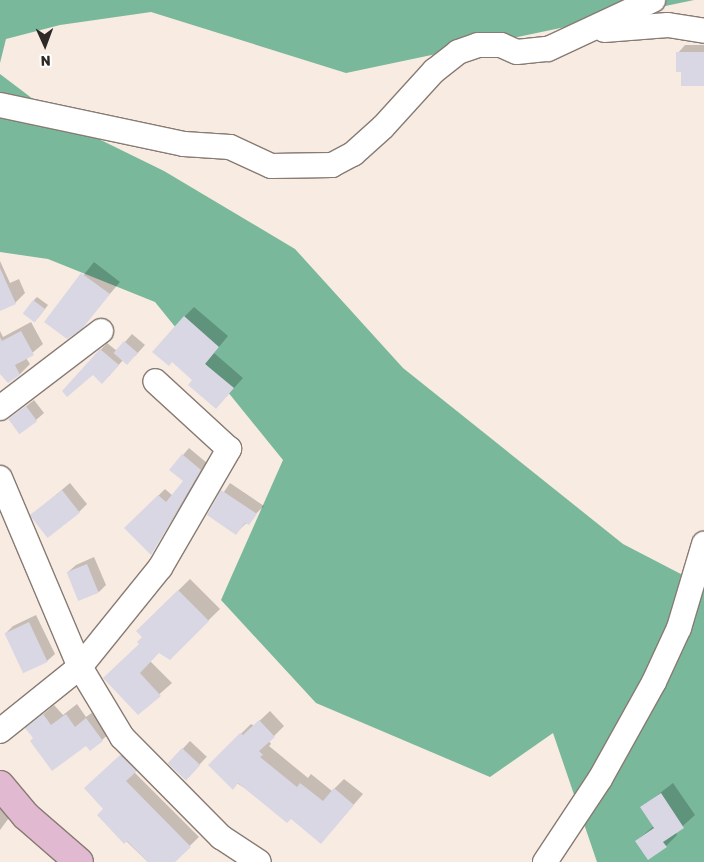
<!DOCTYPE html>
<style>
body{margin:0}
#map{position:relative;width:704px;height:862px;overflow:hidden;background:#f8ebe2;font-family:Rubik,sans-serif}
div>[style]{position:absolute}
.forest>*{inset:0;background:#79b89b}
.shadow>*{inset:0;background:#0003;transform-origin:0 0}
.building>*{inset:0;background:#d9d7e4;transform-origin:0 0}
.roads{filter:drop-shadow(1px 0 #877b73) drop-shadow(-1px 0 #877b73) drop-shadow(0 1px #877b73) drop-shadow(0 -1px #877b73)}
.minor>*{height:24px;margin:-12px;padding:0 12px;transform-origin:12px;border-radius:12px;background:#fff}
.major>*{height:28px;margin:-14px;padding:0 14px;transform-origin:14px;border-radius:14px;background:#e1b9d0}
span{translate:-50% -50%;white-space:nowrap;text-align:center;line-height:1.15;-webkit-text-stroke:4.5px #fff;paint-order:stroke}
.north{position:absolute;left:20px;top:20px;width:50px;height:50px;-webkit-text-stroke:4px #fff;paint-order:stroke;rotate:178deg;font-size:14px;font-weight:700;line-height:20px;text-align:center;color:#2e2926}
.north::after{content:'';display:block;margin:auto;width:18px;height:22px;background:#2e2926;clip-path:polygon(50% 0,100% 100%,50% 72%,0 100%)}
</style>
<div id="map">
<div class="forest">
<i style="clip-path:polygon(0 0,694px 0,346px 73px,151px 12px,60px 25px,6px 39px,0 63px)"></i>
<i style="clip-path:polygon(0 74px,62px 121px,164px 171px,295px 249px,403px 368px,623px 544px,704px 586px,704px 862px,597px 862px,553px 733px,490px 777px,316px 703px,221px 600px,283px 460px,155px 302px,48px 259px,0 252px)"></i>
</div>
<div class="shadow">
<i style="clip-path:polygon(685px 45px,704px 45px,704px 84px,682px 71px,678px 53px)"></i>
<i style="clip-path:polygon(0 261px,10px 283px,19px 279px,25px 293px,15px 303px,0 309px)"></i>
<i style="clip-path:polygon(94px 262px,120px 282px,81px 328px,46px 322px)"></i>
<i style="clip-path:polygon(37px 297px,48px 305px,38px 318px,34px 300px)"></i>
<i style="clip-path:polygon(194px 307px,228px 336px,214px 353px,243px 378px,226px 397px,194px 380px,184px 317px)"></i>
<i style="clip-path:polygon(31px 322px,43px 344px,26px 358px,30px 364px,20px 374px,0 372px,0 331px,3px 337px)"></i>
<i style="clip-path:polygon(132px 334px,145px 345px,135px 356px,123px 360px,109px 376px,93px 374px,63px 391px,107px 343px,117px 351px)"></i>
<i style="clip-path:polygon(34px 400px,44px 413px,36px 420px,10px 419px)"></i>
<i style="clip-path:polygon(189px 448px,207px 463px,151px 554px,126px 528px,165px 489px,173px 496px,185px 481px,183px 455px)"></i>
<i style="clip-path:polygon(70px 483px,87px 504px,79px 512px,32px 515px)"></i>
<i style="clip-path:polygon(230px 483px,264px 506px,236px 533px,209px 514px)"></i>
<i style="clip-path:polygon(94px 557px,106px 585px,99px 592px,68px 572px,76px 565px)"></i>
<i style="clip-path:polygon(190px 579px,220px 609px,170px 658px,159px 652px,150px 661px,172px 683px,138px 713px,140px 644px,143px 637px,137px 631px)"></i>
<i style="clip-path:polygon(36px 615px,55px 654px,47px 661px,5px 634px,13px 626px)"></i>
<i style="clip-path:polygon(77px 704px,86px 717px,97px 709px,113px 730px,102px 740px,86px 744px,35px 738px,27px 728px,54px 705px,63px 715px)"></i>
<i style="clip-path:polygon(270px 711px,284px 726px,269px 741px,271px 744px,269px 746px,308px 778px,311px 774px,332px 791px,344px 779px,363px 794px,321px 842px,291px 818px,209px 765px,251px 724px,254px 726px)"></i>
<i style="left:190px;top:741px;width:23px;height:30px;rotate:43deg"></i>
<i style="clip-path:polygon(130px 747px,145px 761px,134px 772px,199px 837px,173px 862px,148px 862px,99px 815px,104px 809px,95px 779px)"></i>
<i style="clip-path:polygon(673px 783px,695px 815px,676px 832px,677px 835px,666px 846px,636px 841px,654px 826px,642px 807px)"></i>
<i style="clip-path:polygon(0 802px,14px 811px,0 830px)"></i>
</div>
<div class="building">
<i style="clip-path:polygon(676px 52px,704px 52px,704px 86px,681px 86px,681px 72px,676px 72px)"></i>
<i style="clip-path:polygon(0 268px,16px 304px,0 311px)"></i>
<i style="clip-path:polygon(81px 273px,110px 294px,82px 329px,67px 339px,44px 322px)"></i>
<i style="left:33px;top:300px;width:15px;height:17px;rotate:37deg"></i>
<i style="clip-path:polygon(184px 316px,219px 347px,205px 364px,234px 388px,216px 409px,188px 385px,192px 380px,172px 362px,169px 366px,152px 352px)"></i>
<i style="clip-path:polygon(21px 331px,34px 355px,15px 365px,20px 375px,8px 383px,0 374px,0 337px,2px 341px)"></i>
<i style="left:124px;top:341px;width:18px;height:16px;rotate:41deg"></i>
<i style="clip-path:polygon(100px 349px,119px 365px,102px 384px,93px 375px,67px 397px,62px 391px)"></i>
<i style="left:26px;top:406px;width:19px;height:22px;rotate:54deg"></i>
<i style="clip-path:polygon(182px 454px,201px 470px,151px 555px,124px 528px,158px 495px,166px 502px,183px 481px,169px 470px)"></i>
<i style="left:62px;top:490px;width:29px;height:41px;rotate:52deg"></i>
<i style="clip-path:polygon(221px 490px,257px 514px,249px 525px,245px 523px,236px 535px,207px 515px)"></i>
<i style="left:87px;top:564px;width:31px;height:22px;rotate:68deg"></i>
<i style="clip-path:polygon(178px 590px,209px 621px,170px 660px,159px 653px,140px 673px,161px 696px,138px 715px,103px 678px,139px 644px,137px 642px,142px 637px,136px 631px)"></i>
<i style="left:29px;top:622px;width:44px;height:27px;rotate:65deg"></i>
<i style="clip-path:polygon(43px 714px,51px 725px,66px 714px,75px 727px,86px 718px,103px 741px,90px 751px,86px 746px,52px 771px,30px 741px,33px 738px,25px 728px)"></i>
<i style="clip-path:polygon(259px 720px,275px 737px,259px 751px,263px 755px,260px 757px,297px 787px,300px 783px,323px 801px,334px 788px,354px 805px,321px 844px,291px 819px,287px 823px,238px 783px,233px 790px,208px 765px,240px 733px,243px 735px)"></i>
<i style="left:182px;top:748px;width:25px;height:21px;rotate:43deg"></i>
<i style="clip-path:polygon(120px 755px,137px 771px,126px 781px,191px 847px,175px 862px,148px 862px,127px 841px,124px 844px,97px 815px,103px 809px,84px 788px)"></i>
<i style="clip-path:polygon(661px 793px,684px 828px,663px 842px,667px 847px,648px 860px,635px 841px,654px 828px,640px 807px)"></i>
</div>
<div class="roads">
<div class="minor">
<i style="left:604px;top:30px;width:64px;rotate:-4.5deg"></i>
<i style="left:668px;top:25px;width:36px;rotate:9deg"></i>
<i style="left:0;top:105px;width:188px;rotate:12deg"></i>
<i style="left:184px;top:144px;width:46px;rotate:3.7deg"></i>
<i style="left:230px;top:147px;width:45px;rotate:24.9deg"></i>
<i style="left:271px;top:166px;width:61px;rotate:-0.9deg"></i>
<i style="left:332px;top:165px;width:24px;rotate:-28deg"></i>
<i style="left:353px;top:154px;width:40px;rotate:-42deg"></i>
<i style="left:383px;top:127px;width:76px;rotate:-47.7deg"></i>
<i style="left:434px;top:71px;width:31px;rotate:-38deg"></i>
<i style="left:458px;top:52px;width:21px;rotate:-19deg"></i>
<i style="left:478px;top:45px;width:23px"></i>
<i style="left:501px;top:45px;width:17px;rotate:24deg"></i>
<i style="left:517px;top:52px;width:31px;rotate:-6deg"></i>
<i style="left:548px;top:49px;width:116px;rotate:-25deg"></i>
<i style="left:0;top:408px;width:127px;rotate:-37.3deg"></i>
<i style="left:0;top:478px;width:205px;rotate:67.1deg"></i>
<i style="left:80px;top:667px;width:82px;rotate:59deg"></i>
<i style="left:122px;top:737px;width:141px;rotate:45.3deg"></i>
<i style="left:221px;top:837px;width:45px;rotate:33.3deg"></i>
<i style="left:0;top:731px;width:102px;rotate:-38.7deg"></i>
<i style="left:80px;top:667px;width:127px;rotate:-51.1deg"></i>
<i style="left:160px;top:568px;width:138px;rotate:-59.9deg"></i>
<i style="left:229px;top:449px;width:100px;rotate:-137.4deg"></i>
<i style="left:545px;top:862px;width:100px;rotate:-56.5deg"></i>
<i style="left:600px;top:779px;width:111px;rotate:-60.9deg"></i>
<i style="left:654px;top:682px;width:60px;rotate:-65.2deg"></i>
<i style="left:679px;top:628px;width:88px;rotate:-73.4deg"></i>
</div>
<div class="major">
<i style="left:0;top:785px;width:40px;rotate:50deg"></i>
<i style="left:26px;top:816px;width:70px;rotate:41deg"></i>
</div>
</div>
<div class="north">N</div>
</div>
